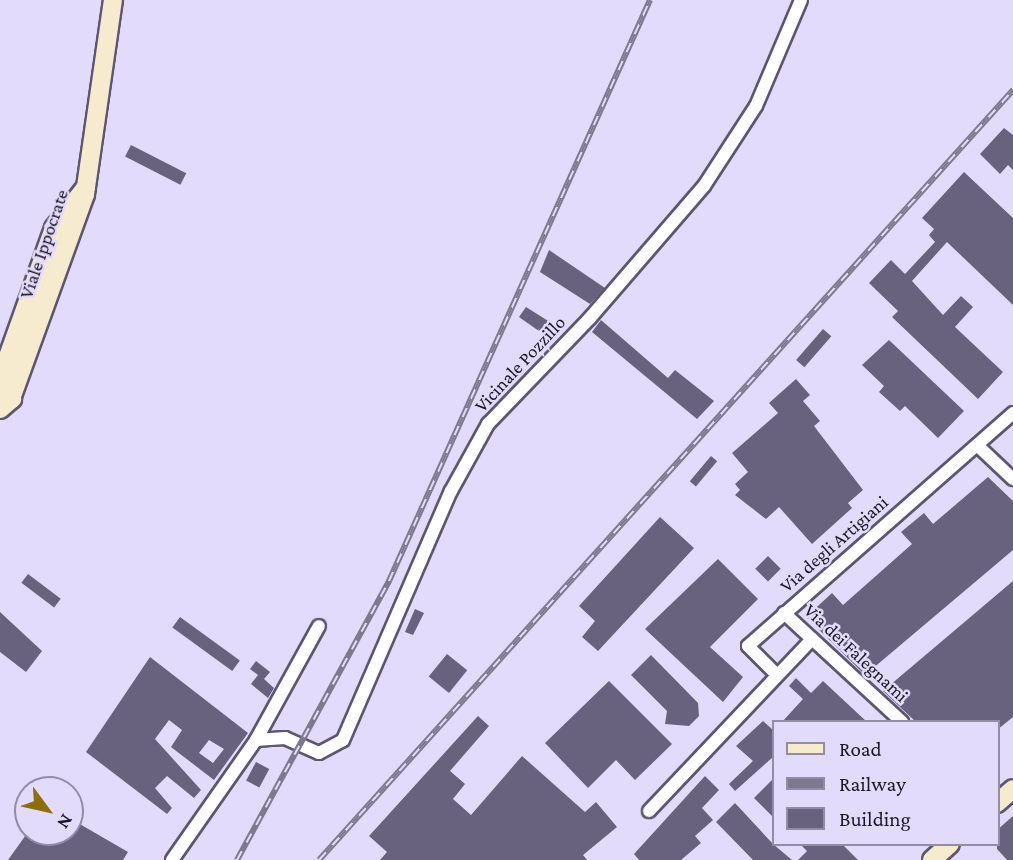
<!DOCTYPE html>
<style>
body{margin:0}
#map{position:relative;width:1013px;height:860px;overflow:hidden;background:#e2dbfb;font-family:"Crimson Pro",serif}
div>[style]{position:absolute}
.building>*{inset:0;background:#68627e;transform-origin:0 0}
.roads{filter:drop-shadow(2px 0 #5c5671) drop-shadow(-2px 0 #5c5671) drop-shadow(0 2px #5c5671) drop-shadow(0 -2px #5c5671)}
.street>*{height:12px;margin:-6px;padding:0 6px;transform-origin:6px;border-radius:6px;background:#fff}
.secondary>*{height:18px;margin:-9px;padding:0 9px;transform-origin:9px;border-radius:9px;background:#f6eacf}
.rail>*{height:6px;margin-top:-3px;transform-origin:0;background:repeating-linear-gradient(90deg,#e2dbfb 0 10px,#7e798f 0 20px);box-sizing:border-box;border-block:2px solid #7e798f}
span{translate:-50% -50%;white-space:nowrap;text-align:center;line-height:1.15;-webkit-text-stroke:5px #e2dbfb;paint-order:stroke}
.street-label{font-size:19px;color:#1b1823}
.legend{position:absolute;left:772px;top:720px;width:228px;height:126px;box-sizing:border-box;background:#e2dbfb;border:2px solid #928da5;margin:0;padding:9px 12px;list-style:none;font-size:21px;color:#1b1823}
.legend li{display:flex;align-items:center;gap:14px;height:35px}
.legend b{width:35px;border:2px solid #928da5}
.north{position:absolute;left:14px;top:776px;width:70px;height:70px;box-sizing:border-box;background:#e2dbfb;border:2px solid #928da5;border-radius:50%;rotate:123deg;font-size:19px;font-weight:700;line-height:28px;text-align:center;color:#1b1823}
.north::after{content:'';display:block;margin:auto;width:24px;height:32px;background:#8e6c10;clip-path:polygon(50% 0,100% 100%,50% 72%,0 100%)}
</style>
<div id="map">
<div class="building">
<i style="clip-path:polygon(1004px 128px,1013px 135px,1013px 170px,1008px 165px,1000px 174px,980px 154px)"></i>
<i style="left:131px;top:145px;width:62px;height:13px;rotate:27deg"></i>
<i style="clip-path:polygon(964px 172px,1013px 218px,1013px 305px,947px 242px,912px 281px,943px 315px,961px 296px,973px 307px,955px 327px,1003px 372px,978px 399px,892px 317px,898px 311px,869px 283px,891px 260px,905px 274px,935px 242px,929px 235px,934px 229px,922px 218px)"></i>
<i style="clip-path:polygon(549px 250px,605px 288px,590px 304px,540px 272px)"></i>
<i style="clip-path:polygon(526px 307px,553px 324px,546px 336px,519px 317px)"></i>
<i style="clip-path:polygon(601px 320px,668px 378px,675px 370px,714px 401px,697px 419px,592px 332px)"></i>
<i style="left:823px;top:329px;width:11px;height:41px;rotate:41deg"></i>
<i style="clip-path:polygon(889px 340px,964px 411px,938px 438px,905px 406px,900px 411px,879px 392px,884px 386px,862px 365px)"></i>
<i style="clip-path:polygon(796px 379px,810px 395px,803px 401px,820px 421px,814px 426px,863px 490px,848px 503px,852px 508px,812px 544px,779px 507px,766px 519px,735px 495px,740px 490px,735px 484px,748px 472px,732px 453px,778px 413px,769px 403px)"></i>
<i style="left:711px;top:456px;width:8px;height:33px;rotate:40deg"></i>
<i style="clip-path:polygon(988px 477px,1013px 501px,1013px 550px,865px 675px,806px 617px,832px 593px,843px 605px,912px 544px,901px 532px,924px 513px,933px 524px)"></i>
<i style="clip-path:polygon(660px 517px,694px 548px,598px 651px,582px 637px,595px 621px,579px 606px)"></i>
<i style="left:768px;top:556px;width:18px;height:18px;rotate:45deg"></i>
<i style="clip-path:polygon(718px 559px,758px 599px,710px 647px,743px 677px,723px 702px,645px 629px)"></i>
<i style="left:28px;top:574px;width:41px;height:11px;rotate:37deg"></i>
<i style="clip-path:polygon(1013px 581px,1013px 717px,997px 730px,997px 722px,916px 722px,883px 691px)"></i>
<i style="clip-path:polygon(415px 609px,424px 613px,413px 635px,405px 632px)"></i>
<i style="clip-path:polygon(0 612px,42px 651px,26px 672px,0 652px)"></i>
<i style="left:180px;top:617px;width:74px;height:13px;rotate:36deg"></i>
<i style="left:447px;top:654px;width:26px;height:29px;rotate:39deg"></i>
<i style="clip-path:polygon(651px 655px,698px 703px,699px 716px,689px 726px,665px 724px,667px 711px,631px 675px)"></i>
<i style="clip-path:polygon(evenodd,150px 657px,248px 733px,214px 780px,171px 747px,182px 730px,169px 720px,155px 739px,201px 790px,194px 798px,167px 776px,155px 788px,172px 808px,167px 814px,86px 752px,150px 657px,209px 740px,224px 749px,213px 763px,199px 753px,209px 740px)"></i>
<i style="clip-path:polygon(256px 661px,270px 672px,264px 679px,274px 688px,268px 698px,251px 684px,258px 675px,250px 669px)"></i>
<i style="clip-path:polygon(796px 678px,811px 693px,823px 681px,867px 722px,782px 722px,803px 699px,789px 686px)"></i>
<i style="clip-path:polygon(609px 681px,672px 744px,635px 780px,616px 760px,588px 788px,545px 743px)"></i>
<i style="clip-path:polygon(478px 716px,489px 726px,450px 771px,465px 784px,453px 799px,471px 815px,522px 756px,585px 812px,596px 802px,617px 827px,583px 855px,587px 860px,380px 860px,387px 852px,369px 836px)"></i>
<i style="clip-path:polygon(763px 721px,773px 730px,773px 757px,735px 791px,729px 784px,753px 761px,736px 746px)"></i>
<i style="left:256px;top:762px;width:15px;height:21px;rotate:28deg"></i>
<i style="clip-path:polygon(705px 776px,719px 790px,702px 808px,713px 820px,695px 836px,701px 843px,681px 860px,639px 860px,634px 854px)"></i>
<i style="clip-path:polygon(773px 779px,773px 817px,754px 798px)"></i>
<i style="clip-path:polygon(735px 803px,773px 844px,792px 860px,753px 860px,716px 822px)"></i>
<i style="clip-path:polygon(70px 806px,83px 816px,78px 823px,128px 852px,123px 860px,8px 860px,28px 832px,70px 832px)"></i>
<i style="clip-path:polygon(1013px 816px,1013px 860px,1007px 860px,997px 849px,997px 830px)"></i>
<i style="clip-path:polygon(800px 844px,842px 844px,858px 860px,798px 860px,807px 851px)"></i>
</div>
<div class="roads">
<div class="street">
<i style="left:978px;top:446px;width:48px;rotate:43.3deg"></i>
<i style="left:784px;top:613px;width:161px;rotate:42.7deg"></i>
<i style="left:777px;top:675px;width:41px;rotate:-135deg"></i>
<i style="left:748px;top:646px;width:353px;rotate:-41.3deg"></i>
<i style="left:256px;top:740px;width:29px;rotate:-4deg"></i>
<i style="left:285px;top:738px;width:37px;rotate:24deg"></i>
<i style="left:319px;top:753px;width:27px;rotate:-28deg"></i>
<i style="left:343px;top:740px;width:271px;rotate:-66.6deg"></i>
<i style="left:451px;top:491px;width:77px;rotate:-61.1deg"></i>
<i style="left:488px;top:424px;width:147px;rotate:-46.1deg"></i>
<i style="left:590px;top:318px;width:174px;rotate:-49.2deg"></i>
<i style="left:704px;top:186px;width:95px;rotate:-57deg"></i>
<i style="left:756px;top:106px;width:115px;rotate:-67deg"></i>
<i style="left:649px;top:811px;width:237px;rotate:-46.5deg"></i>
<i style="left:172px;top:860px;width:146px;rotate:-55deg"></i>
<i style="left:256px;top:740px;width:130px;rotate:-61.1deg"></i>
</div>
<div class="secondary">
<i style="left:0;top:379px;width:160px;rotate:-70.3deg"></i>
<i style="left:54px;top:228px;width:52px;rotate:-52deg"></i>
<i style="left:12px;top:396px;width:215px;rotate:-70.1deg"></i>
<i style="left:85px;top:194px;width:196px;rotate:-81.8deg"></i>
<i style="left:0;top:409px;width:16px;rotate:-40deg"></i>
<i style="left:12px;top:399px;width:13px;rotate:-122deg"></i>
<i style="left:997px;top:803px;width:21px;rotate:-41deg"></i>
<i style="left:932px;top:860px;width:24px;rotate:-42deg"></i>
</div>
</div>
<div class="rail">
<i style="left:237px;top:860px;width:318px;rotate:-61.4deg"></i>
<i style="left:389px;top:581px;width:637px;rotate:-65.81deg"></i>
<i style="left:319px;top:860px;width:1037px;rotate:-47.97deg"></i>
</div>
<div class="street-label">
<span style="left:44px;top:244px;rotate:-71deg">Viale Ippocrate</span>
<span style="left:520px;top:364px;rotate:-47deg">Vicinale Pozzillo</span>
<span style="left:834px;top:544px;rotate:-41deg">Via degli Artigiani</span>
<span style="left:856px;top:653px;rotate:43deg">Via dei Falegnami</span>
</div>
<ul class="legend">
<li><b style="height:9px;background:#f6eacf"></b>Road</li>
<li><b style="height:9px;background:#7e798f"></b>Railway</li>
<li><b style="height:19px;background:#68627e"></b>Building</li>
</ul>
<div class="north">N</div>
</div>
